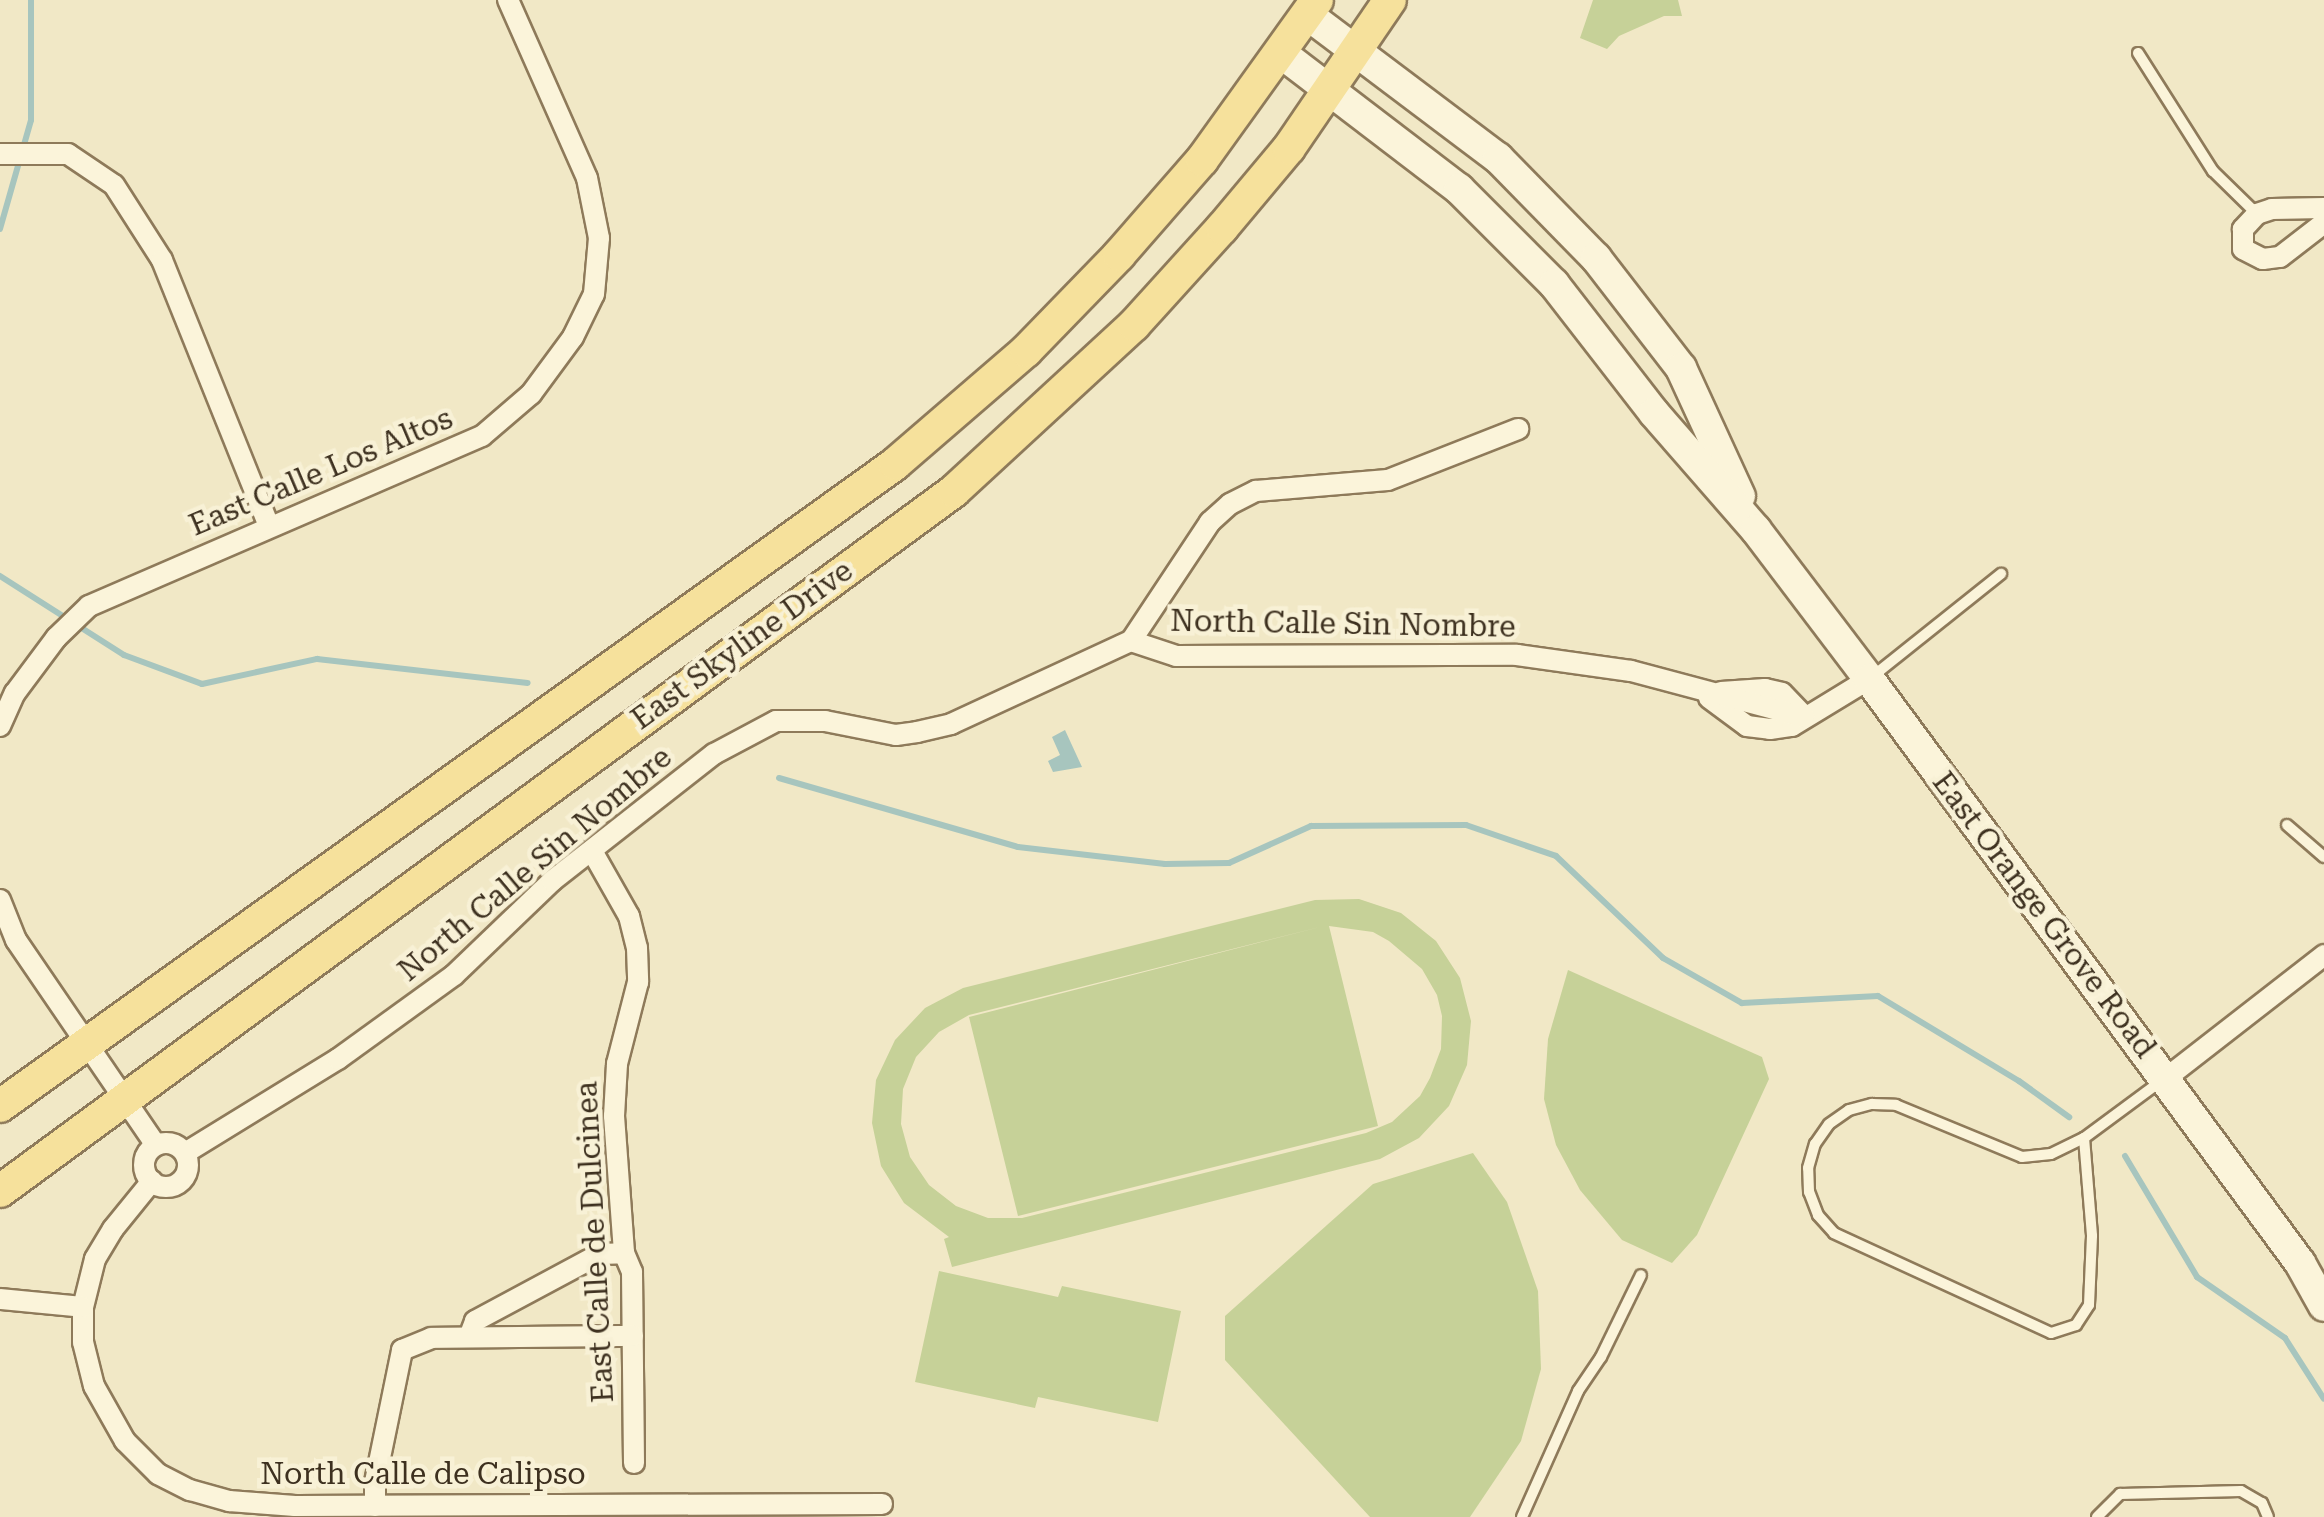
<!DOCTYPE html>
<style>
body{margin:0}
#map{position:relative;width:2324px;height:1517px;overflow:hidden;background:#f1e8c6;font-family:"Roboto Serif",serif}
div>[style]{position:absolute}
.green>*{inset:0;background:#c6d198}
.water>*{inset:0;background:#a7c5be}
.stream>*{height:6px;margin:-3px;padding:0 3px;transform-origin:3px;border-radius:3px;background:#a7c5be}
.roads{filter:drop-shadow(2px 0 #8e7a5a) drop-shadow(-2px 0 #8e7a5a) drop-shadow(0 2px #8e7a5a) drop-shadow(0 -2px #8e7a5a)}
.lane>*{height:10px;margin:-5px;padding:0 5px;transform-origin:5px;border-radius:5px;background:#fbf4da}
.street>*{height:20px;margin:-10px;padding:0 10px;transform-origin:10px;border-radius:10px;background:#fbf4da}
.street>.ring{margin:-10px;padding:0;box-sizing:content-box;background:none;border:20px solid #fbf4da;border-radius:50%}
.secondary>*{height:30px;margin:-15px;padding:0 15px;transform-origin:15px;border-radius:15px;background:#fbf4da}
.primary>*{height:32px;margin:-16px;padding:0 16px;transform-origin:16px;border-radius:16px;background:#f6e19c}
span{translate:-50% -50%;white-space:nowrap;text-align:center;line-height:1.15;-webkit-text-stroke:9px #f8f1d6;paint-order:stroke}
.street-label{font-size:30px;color:#3d301f}
</style>
<div id="map">
<div class="green">
<i style="clip-path:polygon(1593px 0,1678px 0,1682px 16px,1664px 16px,1619px 36px,1607px 49px,1580px 38px)"></i>
<i style="clip-path:polygon(evenodd,1359px 899px,1401px 913px,1436px 941px,1460px 978px,1471px 1021px,1467px 1065px,1449px 1106px,1419px 1138px,1380px 1159px,952px 1267px,944px 1239px,949px 1237px,904px 1203px,881px 1166px,872px 1123px,876px 1080px,895px 1040px,925px 1008px,963px 988px,1315px 900px,1359px 899px,1329px 926px,1373px 932px,1389px 941px,1422px 969px,1437px 995px,1442px 1016px,1441px 1049px,1430px 1078px,1420px 1096px,1392px 1122px,1366px 1133px,1022px 1218px,988px 1218px,956px 1206px,929px 1185px,910px 1157px,901px 1124px,903px 1089px,916px 1057px,939px 1032px,969px 1015px,1324px 926px,969px 1017px,1018px 1216px,1378px 1126px,1329px 926px)"></i>
<i style="clip-path:polygon(1568px 970px,1762px 1057px,1769px 1079px,1697px 1235px,1672px 1263px,1622px 1240px,1580px 1190px,1556px 1145px,1544px 1099px,1548px 1039px)"></i>
<i style="clip-path:polygon(1473px 1153px,1507px 1202px,1538px 1291px,1541px 1369px,1521px 1441px,1470px 1517px,1370px 1517px,1225px 1360px,1225px 1316px,1373px 1184px)"></i>
<i style="clip-path:polygon(939px 1271px,1058px 1297px,1062px 1286px,1181px 1311px,1158px 1422px,1038px 1397px,1035px 1408px,915px 1382px)"></i>
</div>
<div class="water">
<i style="clip-path:polygon(1065px 730px,1082px 767px,1053px 772px,1048px 761px,1060px 755px,1052px 737px)"></i>
</div>
<div class="stream">
<i style="left:0;top:229px;width:113px;rotate:-74.1deg"></i>
<i style="left:31px;top:120px;width:120px;rotate:-90deg"></i>
<i style="left:0;top:576px;width:147px;rotate:32.5deg"></i>
<i style="left:124px;top:655px;width:83px;rotate:20.4deg"></i>
<i style="left:202px;top:684px;width:118px;rotate:-12.3deg"></i>
<i style="left:317px;top:659px;width:212px;rotate:6.5deg"></i>
<i style="left:779px;top:778px;width:249px;rotate:16.1deg"></i>
<i style="left:1018px;top:847px;width:148px;rotate:6.6deg"></i>
<i style="left:1165px;top:864px;width:64px;rotate:-0.9deg"></i>
<i style="left:1229px;top:863px;width:90px;rotate:-24.3deg"></i>
<i style="left:1311px;top:826px;width:155px;rotate:-0.4deg"></i>
<i style="left:1466px;top:825px;width:95px;rotate:19deg"></i>
<i style="left:1556px;top:856px;width:148px;rotate:43.6deg"></i>
<i style="left:1663px;top:958px;width:91px;rotate:29.7deg"></i>
<i style="left:1742px;top:1003px;width:136px;rotate:-2.9deg"></i>
<i style="left:1878px;top:996px;width:165px;rotate:31.1deg"></i>
<i style="left:2019px;top:1081px;width:62px;rotate:35.8deg"></i>
<i style="left:2125px;top:1156px;width:141px;rotate:59.2deg"></i>
<i style="left:2197px;top:1277px;width:107px;rotate:34.7deg"></i>
<i style="left:2285px;top:1338px;width:72px;rotate:57.4deg"></i>
</div>
<div class="roads">
<div class="lane">
<i style="left:2138px;top:53px;width:140px;rotate:57.6deg"></i>
<i style="left:2213px;top:171px;width:62px;rotate:44.3deg"></i>
<i style="left:1873px;top:676px;width:164px;rotate:-38.6deg"></i>
<i style="left:2287px;top:825px;width:49px;rotate:40.9deg"></i>
<i style="left:2084px;top:1138px;width:98px;rotate:85.3deg"></i>
<i style="left:2092px;top:1236px;width:69px;rotate:92.5deg"></i>
<i style="left:2089px;top:1305px;width:24px;rotate:123deg"></i>
<i style="left:2076px;top:1325px;width:26px;rotate:162deg"></i>
<i style="left:2051px;top:1333px;width:239px;rotate:-155.3deg"></i>
<i style="left:1834px;top:1233px;width:24px;rotate:-132deg"></i>
<i style="left:1818px;top:1215px;width:25px;rotate:-111deg"></i>
<i style="left:1809px;top:1192px;width:24px;rotate:-92deg"></i>
<i style="left:1808px;top:1168px;width:25px;rotate:-74deg"></i>
<i style="left:1815px;top:1144px;width:24px;rotate:-55deg"></i>
<i style="left:1829px;top:1124px;width:24px;rotate:-35deg"></i>
<i style="left:1849px;top:1110px;width:24px;rotate:-15deg"></i>
<i style="left:1872px;top:1104px;width:24px;rotate:2deg"></i>
<i style="left:1896px;top:1105px;width:136px;rotate:22.4deg"></i>
<i style="left:2022px;top:1157px;width:29px;rotate:-6deg"></i>
<i style="left:2051px;top:1154px;width:37px;rotate:-26deg"></i>
<i style="left:2084px;top:1138px;width:96px;rotate:-36.5deg"></i>
<i style="left:1522px;top:1517px;width:138px;rotate:-66deg"></i>
<i style="left:1578px;top:1391px;width:41px;rotate:-55.9deg"></i>
<i style="left:1601px;top:1357px;width:91px;rotate:-64deg"></i>
<i style="left:2097px;top:1517px;width:33px;rotate:-45deg"></i>
<i style="left:2120px;top:1494px;width:121px;rotate:-1.4deg"></i>
<i style="left:2241px;top:1491px;width:24px;rotate:30deg"></i>
<i style="left:2262px;top:1503px;width:15px;rotate:67deg"></i>
</div>
<div class="street">
<i style="left:0;top:154px;width:68px"></i>
<i style="left:68px;top:154px;width:55px;rotate:34deg"></i>
<i style="left:114px;top:185px;width:89px;rotate:57.4deg"></i>
<i style="left:162px;top:260px;width:287px;rotate:68.1deg"></i>
<i style="left:2324px;top:208px;width:52px;rotate:178.9deg"></i>
<i style="left:2272px;top:209px;width:16px;rotate:162deg"></i>
<i style="left:2257px;top:214px;width:21px;rotate:133deg"></i>
<i style="left:2243px;top:229px;width:20px;rotate:90deg"></i>
<i style="left:2243px;top:249px;width:22px;rotate:27deg"></i>
<i style="left:2263px;top:259px;width:17px;rotate:-7deg"></i>
<i style="left:2280px;top:257px;width:56px;rotate:-37.7deg"></i>
<i style="left:1131px;top:641px;width:143px;rotate:-56.4deg"></i>
<i style="left:1210px;top:522px;width:27px;rotate:-42deg"></i>
<i style="left:1230px;top:504px;width:29px;rotate:-27deg"></i>
<i style="left:1256px;top:491px;width:132px;rotate:-4.8deg"></i>
<i style="left:1388px;top:480px;width:140px;rotate:-21.4deg"></i>
<i style="left:1721px;top:692px;width:44px;rotate:-3.9deg"></i>
<i style="left:1765px;top:689px;width:17px;rotate:13deg"></i>
<i style="left:1782px;top:693px;width:29px;rotate:46deg"></i>
<i style="left:1709px;top:698px;width:47px;rotate:36.4deg"></i>
<i style="left:1747px;top:726px;width:23px;rotate:7deg"></i>
<i style="left:1770px;top:729px;width:22px;rotate:-8deg"></i>
<i style="left:1792px;top:726px;width:90px;rotate:-31.4deg"></i>
<i style="left:0;top:726px;width:36px;rotate:-66deg"></i>
<i style="left:15px;top:693px;width:69px;rotate:-53.3deg"></i>
<i style="left:56px;top:638px;width:46px;rotate:-44.1deg"></i>
<i style="left:89px;top:606px;width:428px;rotate:-23.4deg"></i>
<i style="left:482px;top:436px;width:65px;rotate:-40.6deg"></i>
<i style="left:531px;top:394px;width:71px;rotate:-53.6deg"></i>
<i style="left:573px;top:337px;width:48px;rotate:-64deg"></i>
<i style="left:594px;top:294px;width:56px;rotate:-84.9deg"></i>
<i style="left:599px;top:238px;width:61px;rotate:-101.3deg"></i>
<i style="left:587px;top:178px;width:195px;rotate:-113.9deg"></i>
<i style="left:592px;top:851px;width:75px;rotate:60.4deg"></i>
<i style="left:629px;top:916px;width:33px;rotate:76deg"></i>
<i style="left:637px;top:948px;width:34px;rotate:88deg"></i>
<i style="left:638px;top:982px;width:85px;rotate:104.4deg"></i>
<i style="left:617px;top:1064px;width:52px;rotate:93.3deg"></i>
<i style="left:614px;top:1116px;width:137px;rotate:85.8deg"></i>
<i style="left:624px;top:1253px;width:21px;rotate:67deg"></i>
<i style="left:632px;top:1272px;width:191px;rotate:89.4deg"></i>
<i style="left:0;top:900px;width:43px;rotate:68.2deg"></i>
<i style="left:16px;top:940px;width:248px;rotate:55.7deg"></i>
<i style="left:2165px;top:1079px;width:202px;rotate:-37.9deg"></i>
<i class="ring" style="left:144px;top:1143px;width:24px;height:24px"></i>
<i style="left:185px;top:1153px;width:180px;rotate:-31.6deg"></i>
<i style="left:338px;top:1059px;width:143px;rotate:-35.9deg"></i>
<i style="left:454px;top:975px;width:136px;rotate:-43.8deg"></i>
<i style="left:552px;top:881px;width:206px;rotate:-38.1deg"></i>
<i style="left:714px;top:754px;width:70px;rotate:-28deg"></i>
<i style="left:776px;top:721px;width:49px"></i>
<i style="left:825px;top:721px;width:72px;rotate:11.2deg"></i>
<i style="left:896px;top:735px;width:21px;rotate:-8deg"></i>
<i style="left:917px;top:732px;width:35px;rotate:-13deg"></i>
<i style="left:951px;top:724px;width:198px;rotate:-24.8deg"></i>
<i style="left:1131px;top:641px;width:47px;rotate:18.4deg"></i>
<i style="left:1176px;top:656px;width:341px;rotate:-0.2deg"></i>
<i style="left:1517px;top:655px;width:115px;rotate:8deg"></i>
<i style="left:1631px;top:671px;width:179px;rotate:14.9deg"></i>
<i style="left:152px;top:1181px;width:62px;rotate:129.1deg"></i>
<i style="left:113px;top:1229px;width:35px;rotate:121deg"></i>
<i style="left:95px;top:1259px;width:49px;rotate:104deg"></i>
<i style="left:83px;top:1307px;width:35px;rotate:90deg"></i>
<i style="left:83px;top:1342px;width:45px;rotate:76deg"></i>
<i style="left:94px;top:1386px;width:63px;rotate:60.6deg"></i>
<i style="left:125px;top:1441px;width:47px;rotate:45deg"></i>
<i style="left:158px;top:1474px;width:36px;rotate:27deg"></i>
<i style="left:190px;top:1490px;width:41px;rotate:15.8deg"></i>
<i style="left:229px;top:1501px;width:66px;rotate:4.3deg"></i>
<i style="left:295px;top:1506px;width:587px;rotate:-0.2deg"></i>
<i style="left:0;top:1299px;width:83px;rotate:5.5deg"></i>
<i style="left:469px;top:1337px;width:17px;rotate:-69deg"></i>
<i style="left:475px;top:1321px;width:142px;rotate:-28.2deg"></i>
<i style="left:600px;top:1254px;width:24px;rotate:-2deg"></i>
<i style="left:375px;top:1506px;width:24px;rotate:-90deg"></i>
<i style="left:375px;top:1482px;width:135px;rotate:-78.4deg"></i>
<i style="left:402px;top:1350px;width:31px;rotate:-22deg"></i>
<i style="left:431px;top:1338px;width:202px;rotate:-0.6deg"></i>
</div>
<div class="secondary">
<i style="left:1308px;top:15px;width:238px;rotate:37deg"></i>
<i style="left:1498px;top:158px;width:140px;rotate:45.6deg"></i>
<i style="left:1596px;top:258px;width:139px;rotate:52.3deg"></i>
<i style="left:1681px;top:368px;width:141px;rotate:65.3deg"></i>
<i style="left:1281px;top:53px;width:224px;rotate:37.4deg"></i>
<i style="left:1459px;top:189px;width:134px;rotate:45deg"></i>
<i style="left:1554px;top:284px;width:163px;rotate:52.2deg"></i>
<i style="left:1654px;top:413px;width:155px;rotate:48.9deg"></i>
<i style="left:1756px;top:530px;width:187px;rotate:52.8deg"></i>
<i style="left:1869px;top:679px;width:726px;rotate:53.57deg"></i>
<i style="left:2300px;top:1263px;width:49px;rotate:60.8deg"></i>
</div>
<div class="primary">
<i style="left:0;top:1106px;width:1101px;rotate:-35.65deg"></i>
<i style="left:895px;top:464px;width:173px;rotate:-40.8deg"></i>
<i style="left:1026px;top:351px;width:134px;rotate:-45.9deg"></i>
<i style="left:1119px;top:255px;width:126px;rotate:-48.9deg"></i>
<i style="left:1202px;top:160px;width:197px;rotate:-54.3deg"></i>
<i style="left:0;top:1191px;width:1183px;rotate:-36.27deg"></i>
<i style="left:954px;top:491px;width:245px;rotate:-42.7deg"></i>
<i style="left:1134px;top:325px;width:131px;rotate:-47.8deg"></i>
<i style="left:1222px;top:228px;width:104px;rotate:-50.1deg"></i>
<i style="left:1289px;top:148px;width:179px;rotate:-55.7deg"></i>
</div>
</div>
<div class="street-label">
<span style="left:321px;top:472px;rotate:-23deg">East Calle Los Altos</span>
<span style="left:1343px;top:624px;rotate:1deg">North Calle Sin Nombre</span>
<span style="left:742px;top:645px;rotate:-36deg">East Skyline Drive</span>
<span style="left:535px;top:864px;rotate:-40deg">North Calle Sin Nombre</span>
<span style="left:2044px;top:915px;rotate:53deg">East Orange Grove Road</span>
<span style="left:595px;top:1242px;rotate:-93deg">East Calle de Dulcinea</span>
<span style="left:423px;top:1474px">North Calle de Calipso</span>
</div>
</div>
